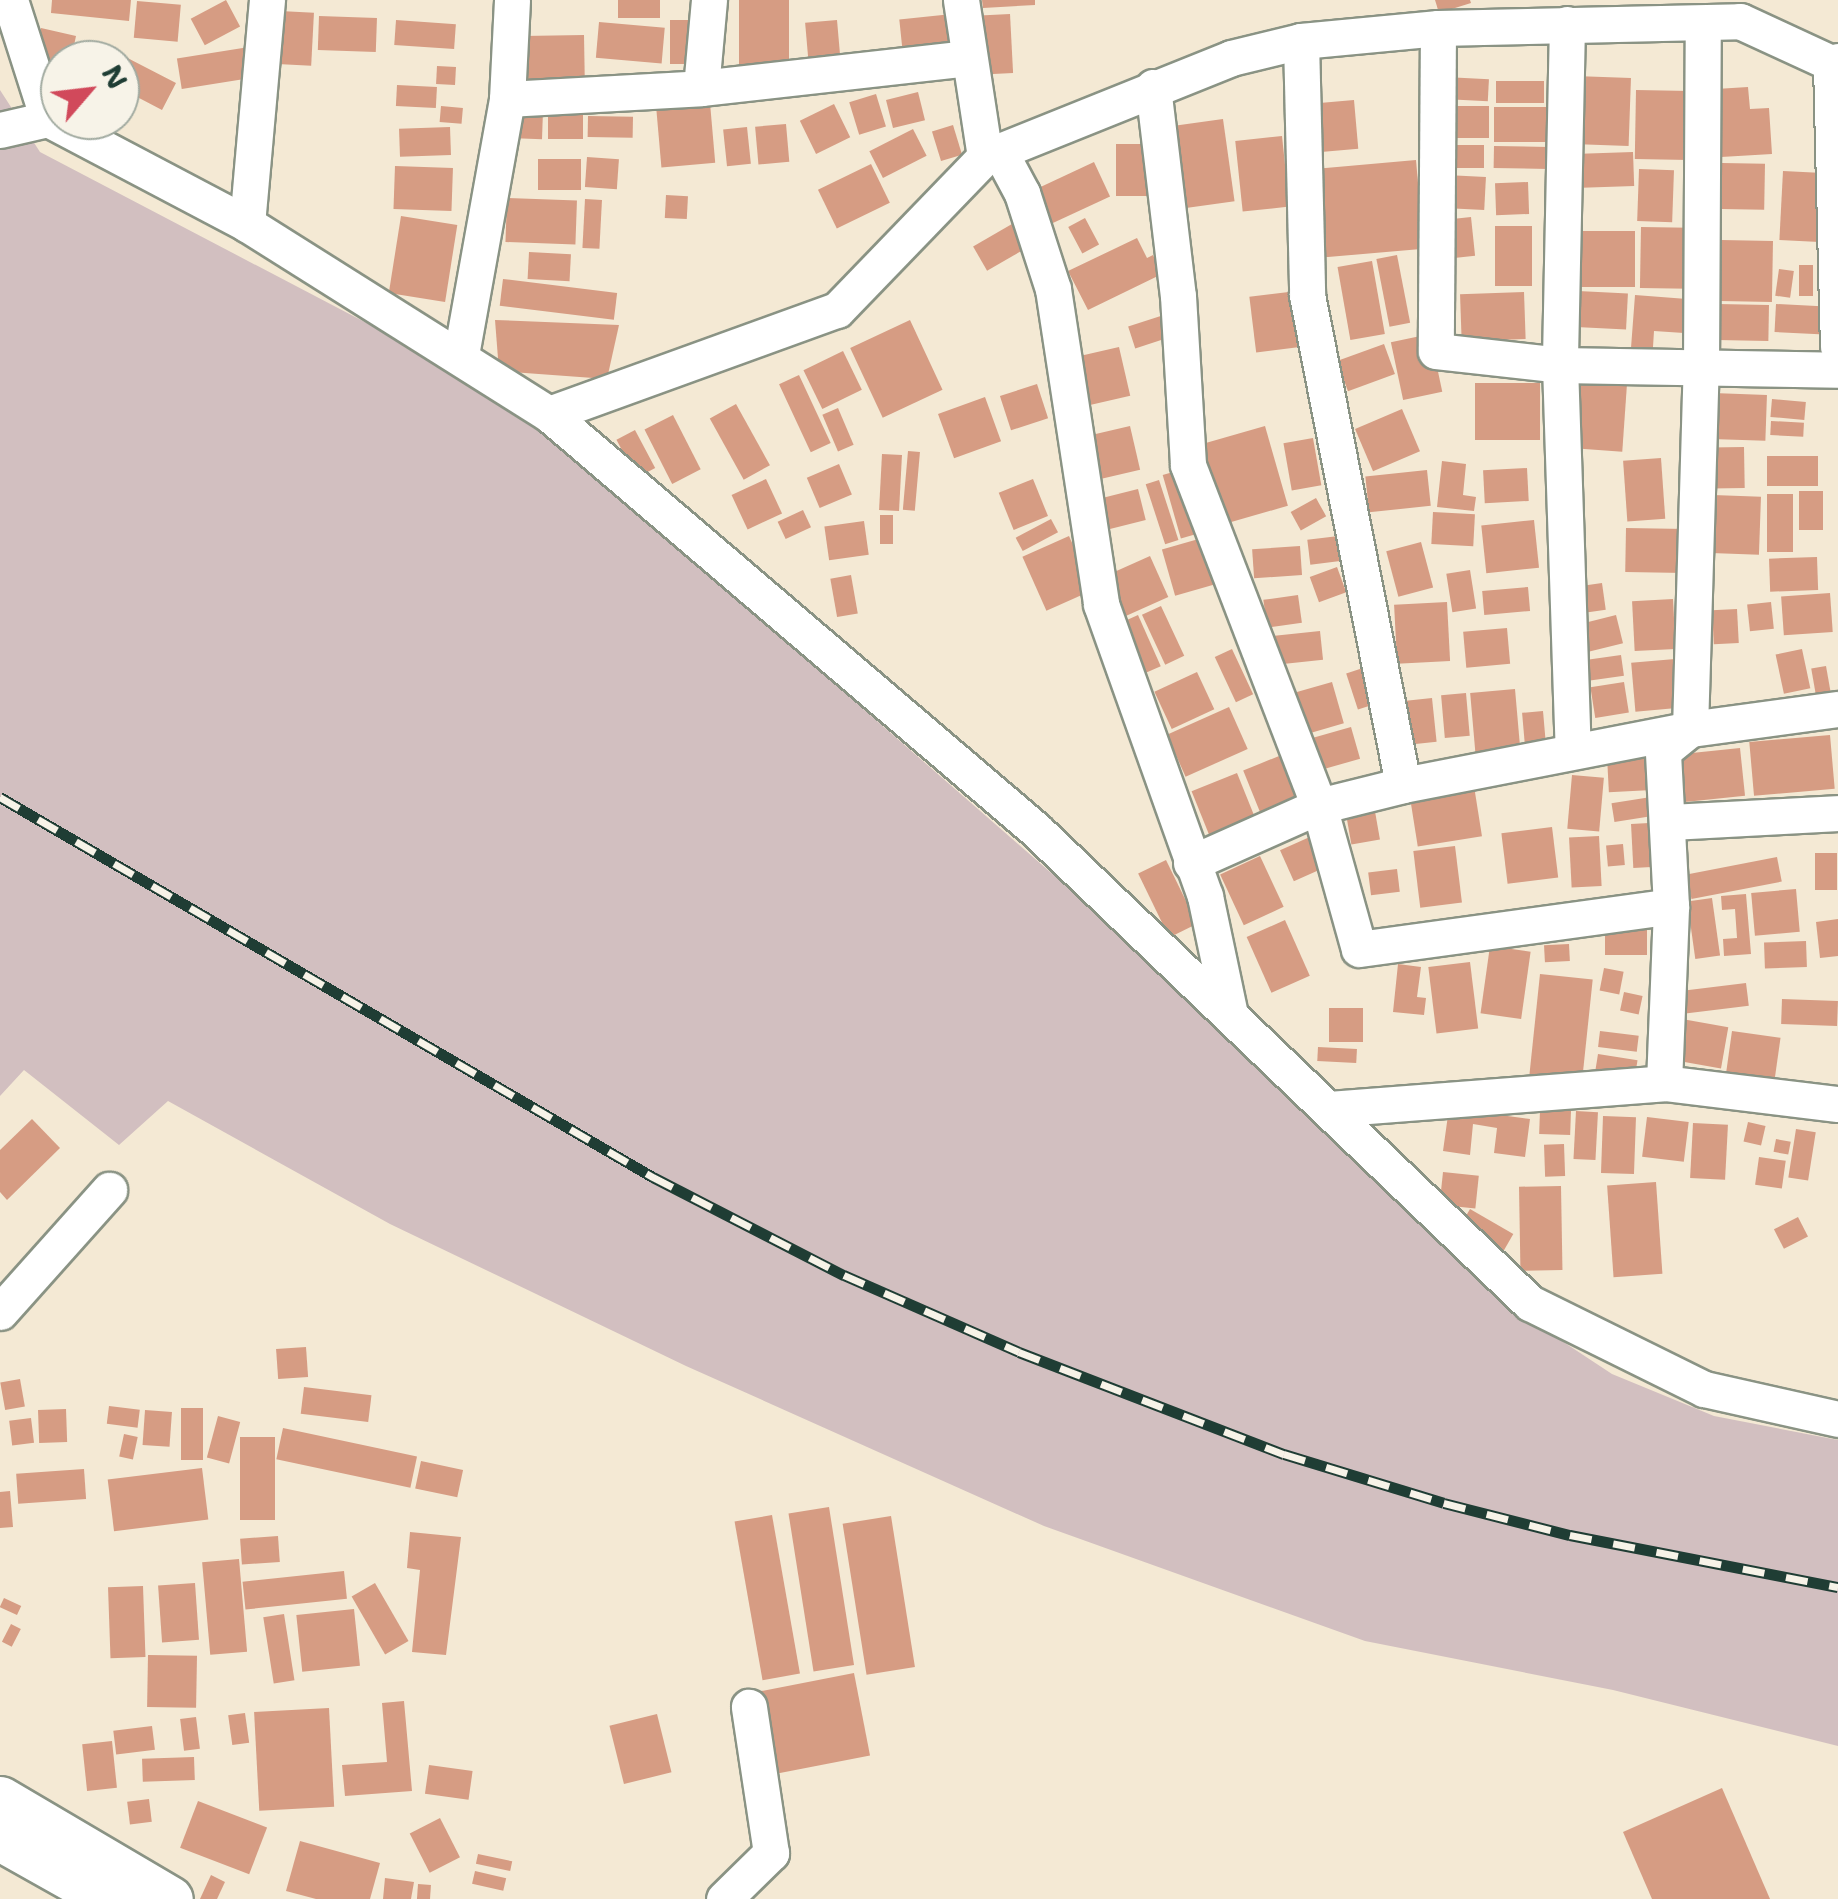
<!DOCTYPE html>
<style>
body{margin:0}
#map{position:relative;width:1838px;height:1899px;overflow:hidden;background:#f4e9d4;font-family:"Shantell Sans",sans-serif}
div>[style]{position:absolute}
.industrial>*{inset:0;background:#d2bfc0}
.building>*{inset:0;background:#d69c83;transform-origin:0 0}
.roads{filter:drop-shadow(2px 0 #8a9384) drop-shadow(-2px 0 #8a9384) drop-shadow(0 2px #8a9384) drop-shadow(0 -2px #8a9384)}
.minor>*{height:35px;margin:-17.5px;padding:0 17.5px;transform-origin:17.5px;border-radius:17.5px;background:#fff}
.major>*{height:45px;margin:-22.5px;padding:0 22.5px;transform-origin:22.5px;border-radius:22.5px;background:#fff}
.rail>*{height:11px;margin-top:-5.5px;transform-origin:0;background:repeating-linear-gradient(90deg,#f7f3e8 0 22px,#1f3d34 0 44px);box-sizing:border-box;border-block:2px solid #1f3d34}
span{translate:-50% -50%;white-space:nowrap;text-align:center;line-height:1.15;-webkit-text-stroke:8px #f7f3e8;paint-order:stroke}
.north{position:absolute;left:40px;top:40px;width:100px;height:100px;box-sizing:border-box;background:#f7f3e8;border:2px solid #a1aaa0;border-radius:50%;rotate:62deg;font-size:28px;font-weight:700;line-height:40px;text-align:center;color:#1f3d34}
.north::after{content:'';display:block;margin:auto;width:35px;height:45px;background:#d1495b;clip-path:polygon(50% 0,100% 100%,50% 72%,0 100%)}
</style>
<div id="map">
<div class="industrial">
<i style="clip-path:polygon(0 90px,40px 152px,502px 394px,1088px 905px,1521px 1314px,1612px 1374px,1714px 1416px,1838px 1440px,1838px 1746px,1613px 1690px,1365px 1641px,1044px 1526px,686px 1366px,390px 1224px,168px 1101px,119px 1145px,24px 1070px,0 1096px)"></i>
</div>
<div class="building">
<i style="clip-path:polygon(52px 0,131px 0,129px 21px,51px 13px)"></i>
<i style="left:226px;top:0;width:30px;height:40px;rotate:62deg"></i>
<i style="left:618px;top:0;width:42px;height:18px"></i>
<i style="left:739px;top:0;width:50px;height:67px"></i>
<i style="clip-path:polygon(982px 0,1035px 0,1035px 5px,983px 8px)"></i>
<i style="clip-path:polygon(1435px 0,1470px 0,1471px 3px,1439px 13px)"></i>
<i style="left:137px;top:1px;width:44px;height:37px;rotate:5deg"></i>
<i style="left:280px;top:11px;width:34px;height:53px;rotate:3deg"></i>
<i style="left:952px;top:14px;width:37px;height:53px;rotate:84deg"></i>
<i style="left:1010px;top:14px;width:59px;height:30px;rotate:87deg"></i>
<i style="left:319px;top:16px;width:58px;height:34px;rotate:2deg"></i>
<i style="left:396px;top:20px;width:60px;height:25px;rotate:4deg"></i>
<i style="left:670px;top:20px;width:23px;height:44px"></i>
<i style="left:837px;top:20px;width:36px;height:32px;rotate:85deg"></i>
<i style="left:599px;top:22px;width:66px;height:36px;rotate:5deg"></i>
<i style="clip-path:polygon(41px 28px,76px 36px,71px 60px,60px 60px,60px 72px,32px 66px)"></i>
<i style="left:584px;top:35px;width:51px;height:61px;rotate:89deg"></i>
<i style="clip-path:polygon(83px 42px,101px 48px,97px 60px,78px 60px)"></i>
<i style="left:249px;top:47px;width:31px;height:73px;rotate:81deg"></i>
<i style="clip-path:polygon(112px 50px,176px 83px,162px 110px,120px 88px,120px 60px,107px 60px)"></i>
<i style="left:437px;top:66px;width:19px;height:18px;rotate:3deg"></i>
<i style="left:1575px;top:76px;width:56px;height:68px;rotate:2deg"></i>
<i style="left:1445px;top:77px;width:44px;height:22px;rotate:3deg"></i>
<i style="left:1496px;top:81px;width:48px;height:22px"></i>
<i style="left:397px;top:85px;width:40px;height:21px;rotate:3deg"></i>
<i style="clip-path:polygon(1748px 87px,1750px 109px,1769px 108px,1772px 154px,1721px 157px,1716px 89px)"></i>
<i style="left:1636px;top:90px;width:54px;height:69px;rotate:1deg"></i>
<i style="left:918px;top:92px;width:29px;height:33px;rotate:76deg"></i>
<i style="left:876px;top:94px;width:34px;height:28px;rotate:73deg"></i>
<i style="left:1354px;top:100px;width:49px;height:43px;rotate:85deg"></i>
<i style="left:710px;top:103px;width:60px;height:54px;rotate:85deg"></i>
<i style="left:834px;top:104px;width:37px;height:38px;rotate:64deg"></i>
<i style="left:441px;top:106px;width:22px;height:16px;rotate:5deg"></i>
<i style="left:1446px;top:106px;width:43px;height:32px"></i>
<i style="left:1494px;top:107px;width:54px;height:35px"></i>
<i style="left:510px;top:110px;width:33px;height:28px;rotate:2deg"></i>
<i style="left:548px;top:111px;width:35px;height:28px"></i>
<i style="left:588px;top:116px;width:45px;height:21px;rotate:1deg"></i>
<i style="left:1223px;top:119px;width:83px;height:49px;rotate:82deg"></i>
<i style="left:786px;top:124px;width:38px;height:31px;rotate:85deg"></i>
<i style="left:953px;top:125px;width:31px;height:22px;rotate:73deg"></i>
<i style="left:450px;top:127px;width:28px;height:51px;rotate:88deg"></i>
<i style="left:747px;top:127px;width:37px;height:24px;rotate:84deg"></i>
<i style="left:913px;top:129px;width:30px;height:49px;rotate:63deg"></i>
<i style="left:1282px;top:136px;width:71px;height:47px;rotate:84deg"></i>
<i style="left:1116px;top:144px;width:36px;height:52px"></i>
<i style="left:1484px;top:145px;width:23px;height:38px;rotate:90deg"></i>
<i style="left:1494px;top:146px;width:55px;height:22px;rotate:1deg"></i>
<i style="left:1633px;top:152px;width:34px;height:52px;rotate:88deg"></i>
<i style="left:587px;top:157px;width:32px;height:30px;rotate:4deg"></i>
<i style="left:581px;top:159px;width:31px;height:43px;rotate:90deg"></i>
<i style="left:1416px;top:160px;width:89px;height:102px;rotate:85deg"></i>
<i style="left:1094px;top:162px;width:38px;height:69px;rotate:65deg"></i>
<i style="left:1722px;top:163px;width:43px;height:46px;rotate:1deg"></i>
<i style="left:871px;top:164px;width:43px;height:59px;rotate:64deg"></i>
<i style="left:395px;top:166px;width:58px;height:43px;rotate:2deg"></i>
<i style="left:1639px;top:169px;width:35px;height:52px;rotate:2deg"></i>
<i style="left:1783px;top:171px;width:45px;height:69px;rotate:3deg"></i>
<i style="left:1446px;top:175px;width:40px;height:33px;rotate:3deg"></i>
<i style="left:1528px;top:182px;width:32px;height:33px;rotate:88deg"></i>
<i style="left:666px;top:195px;width:22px;height:23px;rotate:3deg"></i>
<i style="left:507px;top:198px;width:70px;height:44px;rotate:2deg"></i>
<i style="left:585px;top:199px;width:17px;height:49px;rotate:3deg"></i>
<i style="left:401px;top:216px;width:57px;height:78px;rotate:9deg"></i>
<i style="left:1471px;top:217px;width:39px;height:28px;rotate:84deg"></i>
<i style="left:1085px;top:218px;width:30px;height:19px;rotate:62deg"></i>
<i style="left:1019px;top:220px;width:28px;height:53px;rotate:60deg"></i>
<i style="left:1495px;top:226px;width:37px;height:60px"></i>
<i style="left:1641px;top:227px;width:49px;height:61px;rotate:1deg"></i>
<i style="left:1578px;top:231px;width:57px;height:56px"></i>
<i style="clip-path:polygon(1137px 238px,1147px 258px,1153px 255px,1162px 274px,1088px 310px,1068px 271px)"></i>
<i style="left:1721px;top:240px;width:52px;height:61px;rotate:1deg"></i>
<i style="left:529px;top:252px;width:42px;height:27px;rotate:3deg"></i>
<i style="left:1397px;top:255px;width:69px;height:21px;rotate:79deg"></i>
<i style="left:1372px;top:261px;width:74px;height:35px;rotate:80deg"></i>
<i style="left:1799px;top:265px;width:14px;height:31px"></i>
<i style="left:1779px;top:269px;width:15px;height:27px;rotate:8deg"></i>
<i style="left:503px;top:279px;width:115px;height:27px;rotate:7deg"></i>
<i style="left:1297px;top:291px;width:56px;height:48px;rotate:83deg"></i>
<i style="left:1578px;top:291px;width:50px;height:36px;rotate:3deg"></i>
<i style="left:1524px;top:292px;width:47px;height:64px;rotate:88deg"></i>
<i style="clip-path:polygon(1635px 295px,1687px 299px,1684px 333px,1654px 331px,1652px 363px,1630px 361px)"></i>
<i style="left:1718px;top:304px;width:51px;height:36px;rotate:1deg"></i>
<i style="left:1776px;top:304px;width:50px;height:28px;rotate:3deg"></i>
<i style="left:1170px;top:313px;width:23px;height:44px;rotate:72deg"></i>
<i style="clip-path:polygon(495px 320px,619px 325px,607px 379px,499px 371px)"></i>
<i style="left:910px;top:320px;width:77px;height:66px;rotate:65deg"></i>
<i style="left:1430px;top:334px;width:59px;height:40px;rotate:78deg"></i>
<i style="left:1384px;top:344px;width:32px;height:50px;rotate:70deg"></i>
<i style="left:1119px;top:347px;width:50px;height:48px;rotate:77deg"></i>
<i style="left:843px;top:351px;width:43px;height:44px;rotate:64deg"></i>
<i style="left:799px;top:375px;width:75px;height:22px;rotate:65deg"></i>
<i style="left:1572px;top:382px;width:55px;height:66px;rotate:4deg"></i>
<i style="left:1475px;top:383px;width:65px;height:57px"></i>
<i style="left:1037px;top:384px;width:36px;height:39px;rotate:72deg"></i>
<i style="left:1713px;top:393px;width:54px;height:46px;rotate:2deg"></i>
<i style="left:985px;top:397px;width:47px;height:50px;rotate:70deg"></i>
<i style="left:1772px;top:399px;width:34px;height:18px;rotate:5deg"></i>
<i style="left:736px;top:404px;width:70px;height:30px;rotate:61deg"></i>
<i style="left:838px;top:408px;width:40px;height:17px;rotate:67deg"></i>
<i style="left:1402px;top:409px;width:46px;height:51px;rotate:67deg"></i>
<i style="left:673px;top:415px;width:61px;height:32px;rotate:63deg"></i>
<i style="left:1771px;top:421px;width:33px;height:14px;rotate:3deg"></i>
<i style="left:1130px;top:426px;width:45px;height:44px;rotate:77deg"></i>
<i style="left:1265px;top:426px;width:83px;height:68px;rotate:74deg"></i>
<i style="left:635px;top:430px;width:43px;height:21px;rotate:62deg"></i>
<i style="left:1313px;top:438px;width:48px;height:30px;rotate:80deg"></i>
<i style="left:1744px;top:447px;width:41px;height:34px;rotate:89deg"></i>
<i style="left:908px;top:451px;width:12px;height:59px;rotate:5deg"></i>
<i style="left:882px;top:454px;width:20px;height:56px;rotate:3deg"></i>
<i style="left:1767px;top:456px;width:51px;height:30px"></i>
<i style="left:1661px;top:458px;width:61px;height:38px;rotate:86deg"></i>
<i style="clip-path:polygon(1442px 461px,1466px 464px,1463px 495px,1476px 497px,1474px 511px,1437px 507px)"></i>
<i style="left:839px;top:464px;width:33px;height:35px;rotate:67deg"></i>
<i style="left:1527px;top:468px;width:33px;height:44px;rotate:87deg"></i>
<i style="left:1180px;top:470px;width:66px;height:18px;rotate:74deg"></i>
<i style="left:1427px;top:470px;width:36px;height:62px;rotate:84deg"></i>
<i style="left:766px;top:479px;width:38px;height:38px;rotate:65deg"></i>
<i style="left:1033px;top:479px;width:40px;height:37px;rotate:68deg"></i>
<i style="left:1159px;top:480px;width:63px;height:14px;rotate:72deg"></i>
<i style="left:1138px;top:489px;width:32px;height:42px;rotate:76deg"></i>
<i style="left:1799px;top:491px;width:24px;height:39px"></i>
<i style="left:1767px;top:494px;width:26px;height:58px"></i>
<i style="left:1713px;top:495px;width:48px;height:58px;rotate:2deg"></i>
<i style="left:1316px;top:498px;width:21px;height:29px;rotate:61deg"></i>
<i style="left:803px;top:510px;width:19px;height:28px;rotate:65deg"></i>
<i style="left:1433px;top:512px;width:42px;height:32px;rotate:3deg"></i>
<i style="left:880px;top:515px;width:13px;height:29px"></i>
<i style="left:1051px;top:519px;width:15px;height:40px;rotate:62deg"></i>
<i style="left:1534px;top:520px;width:48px;height:53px;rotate:84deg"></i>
<i style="left:864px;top:521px;width:34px;height:40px;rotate:82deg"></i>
<i style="left:1626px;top:528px;width:60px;height:44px;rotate:1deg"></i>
<i style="left:1347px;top:535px;width:25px;height:40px;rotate:83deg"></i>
<i style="left:1069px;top:536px;width:59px;height:51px;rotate:66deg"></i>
<i style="left:1209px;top:536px;width:48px;height:49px;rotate:74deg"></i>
<i style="left:1421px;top:542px;width:47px;height:36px;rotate:75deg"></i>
<i style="left:1300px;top:546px;width:29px;height:48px;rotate:86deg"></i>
<i style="left:1150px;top:556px;width:45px;height:52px;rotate:66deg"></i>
<i style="left:1817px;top:557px;width:33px;height:48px;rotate:88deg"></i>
<i style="left:1337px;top:567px;width:27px;height:29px;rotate:70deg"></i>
<i style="left:1470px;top:570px;width:39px;height:24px;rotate:81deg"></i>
<i style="left:851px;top:575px;width:39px;height:21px;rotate:80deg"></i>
<i style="left:1602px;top:583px;width:27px;height:30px;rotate:82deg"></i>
<i style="left:1528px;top:587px;width:24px;height:46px;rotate:85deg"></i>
<i style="left:1830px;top:593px;width:39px;height:49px;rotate:86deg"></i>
<i style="left:1298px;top:595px;width:28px;height:35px;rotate:82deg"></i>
<i style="left:1673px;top:599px;width:50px;height:41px;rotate:87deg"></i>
<i style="left:1447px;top:602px;width:59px;height:53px;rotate:87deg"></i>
<i style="left:1771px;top:602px;width:27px;height:24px;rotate:84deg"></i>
<i style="left:1161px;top:606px;width:55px;height:21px;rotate:65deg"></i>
<i style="left:1737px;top:609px;width:34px;height:25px;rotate:87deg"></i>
<i style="left:1138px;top:615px;width:56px;height:17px;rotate:66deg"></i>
<i style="left:1616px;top:615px;width:29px;height:46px;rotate:76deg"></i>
<i style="left:1507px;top:628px;width:36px;height:44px;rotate:85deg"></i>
<i style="left:1320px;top:631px;width:29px;height:52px;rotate:84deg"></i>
<i style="left:1232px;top:649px;width:50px;height:19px;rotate:65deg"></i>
<i style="left:1802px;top:649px;width:40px;height:27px;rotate:78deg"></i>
<i style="left:1621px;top:655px;width:21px;height:43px;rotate:82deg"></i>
<i style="left:1675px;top:659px;width:49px;height:44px;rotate:85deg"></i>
<i style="left:1369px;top:666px;width:38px;height:24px;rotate:72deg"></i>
<i style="left:1826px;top:666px;width:29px;height:15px;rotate:80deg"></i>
<i style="left:1197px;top:672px;width:41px;height:47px;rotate:65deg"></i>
<i style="left:1332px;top:682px;width:43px;height:42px;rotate:74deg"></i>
<i style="left:1624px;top:682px;width:31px;height:34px;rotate:81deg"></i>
<i style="left:1515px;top:689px;width:67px;height:45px;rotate:85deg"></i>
<i style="left:1466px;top:693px;width:43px;height:25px;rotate:85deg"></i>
<i style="left:1432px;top:698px;width:44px;height:33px;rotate:84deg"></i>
<i style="left:1229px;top:707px;width:46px;height:68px;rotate:66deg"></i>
<i style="left:1543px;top:711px;width:32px;height:21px;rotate:85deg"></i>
<i style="left:1351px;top:727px;width:33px;height:43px;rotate:74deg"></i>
<i style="left:1830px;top:735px;width:54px;height:81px;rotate:85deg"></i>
<i style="left:1740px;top:748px;width:48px;height:63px;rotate:84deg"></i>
<i style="left:1284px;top:754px;width:51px;height:44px;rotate:68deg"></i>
<i style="left:1650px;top:755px;width:35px;height:43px;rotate:87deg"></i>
<i style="left:1237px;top:773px;width:53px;height:49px;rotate:68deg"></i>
<i style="left:1572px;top:775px;width:32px;height:54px;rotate:5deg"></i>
<i style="left:1474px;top:786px;width:51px;height:65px;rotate:81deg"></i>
<i style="left:1651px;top:797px;width:19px;height:40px;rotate:81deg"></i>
<i style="left:1373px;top:800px;width:40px;height:29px;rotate:80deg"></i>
<i style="left:1649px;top:823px;width:44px;height:18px;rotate:87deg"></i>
<i style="left:1552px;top:827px;width:51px;height:51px;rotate:83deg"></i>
<i style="left:1312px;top:836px;width:34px;height:35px;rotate:66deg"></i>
<i style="left:1599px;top:836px;width:50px;height:30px;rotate:87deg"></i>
<i style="left:1623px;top:844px;width:21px;height:17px;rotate:85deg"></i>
<i style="left:1455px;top:846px;width:57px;height:42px;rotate:83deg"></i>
<i style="left:1815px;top:853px;width:22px;height:37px"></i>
<i style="left:1260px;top:856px;width:56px;height:44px;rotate:65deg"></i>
<i style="left:1777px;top:857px;width:25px;height:92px;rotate:79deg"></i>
<i style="left:1166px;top:860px;width:71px;height:31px;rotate:64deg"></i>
<i style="left:1397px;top:869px;width:23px;height:29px;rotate:83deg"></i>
<i style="left:1796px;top:889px;width:43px;height:45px;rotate:85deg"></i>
<i style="clip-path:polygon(1746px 894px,1751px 954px,1724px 956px,1723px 939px,1737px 938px,1735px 909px,1722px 910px,1721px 896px)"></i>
<i style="left:1712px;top:898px;width:58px;height:25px;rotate:82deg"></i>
<i style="clip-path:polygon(1838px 919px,1838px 956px,1820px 958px,1816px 922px)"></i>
<i style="left:1285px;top:920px;width:61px;height:42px;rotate:66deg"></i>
<i style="left:1605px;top:924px;width:42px;height:31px"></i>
<i style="left:1806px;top:941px;width:26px;height:42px;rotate:88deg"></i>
<i style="left:1569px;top:944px;width:17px;height:25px;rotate:87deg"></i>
<i style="left:1490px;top:946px;width:41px;height:68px;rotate:8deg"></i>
<i style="left:1470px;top:962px;width:67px;height:42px;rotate:83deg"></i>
<i style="clip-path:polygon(1398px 964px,1421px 967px,1417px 997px,1426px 998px,1424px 1015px,1393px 1012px)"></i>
<i style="left:1604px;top:968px;width:20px;height:23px;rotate:11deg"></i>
<i style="left:1540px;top:974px;width:53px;height:101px;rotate:6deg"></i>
<i style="left:1746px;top:983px;width:23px;height:72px;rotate:83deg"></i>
<i style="left:1624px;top:992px;width:19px;height:19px;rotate:12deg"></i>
<i style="left:1782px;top:999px;width:56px;height:25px;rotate:2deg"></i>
<i style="left:1329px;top:1008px;width:34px;height:34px"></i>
<i style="left:1682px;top:1019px;width:47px;height:42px;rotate:10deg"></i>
<i style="left:1600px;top:1031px;width:39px;height:16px;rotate:7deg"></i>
<i style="left:1732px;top:1031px;width:49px;height:46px;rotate:8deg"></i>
<i style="left:1318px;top:1047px;width:39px;height:14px;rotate:3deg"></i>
<i style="left:1598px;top:1054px;width:40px;height:16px;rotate:9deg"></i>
<i style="clip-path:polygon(1449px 1108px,1530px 1119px,1525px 1157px,1494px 1153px,1497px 1128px,1473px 1124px,1470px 1155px,1443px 1151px)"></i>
<i style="left:1540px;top:1110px;width:31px;height:24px;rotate:2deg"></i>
<i style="left:1576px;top:1111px;width:22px;height:48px;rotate:3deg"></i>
<i style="left:1603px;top:1116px;width:33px;height:57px;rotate:2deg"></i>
<i style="left:1647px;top:1117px;width:42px;height:40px;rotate:7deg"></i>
<i style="clip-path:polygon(32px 1119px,60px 1148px,7px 1200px,0 1192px,0 1150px)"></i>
<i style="left:1748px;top:1122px;width:18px;height:20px;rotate:13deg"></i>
<i style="left:1693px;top:1123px;width:35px;height:55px;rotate:3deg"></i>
<i style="left:1796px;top:1129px;width:20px;height:49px;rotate:9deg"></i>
<i style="left:1776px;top:1139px;width:15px;height:13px;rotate:11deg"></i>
<i style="left:1564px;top:1144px;width:32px;height:20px;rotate:88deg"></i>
<i style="left:1759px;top:1157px;width:27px;height:28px;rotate:8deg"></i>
<i style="left:1443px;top:1172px;width:36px;height:33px;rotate:6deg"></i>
<i style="left:1656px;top:1182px;width:92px;height:49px;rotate:86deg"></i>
<i style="left:1561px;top:1186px;width:84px;height:42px;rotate:89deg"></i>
<i style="left:1470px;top:1209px;width:50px;height:21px;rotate:30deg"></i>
<i style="left:1798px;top:1217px;width:22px;height:27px;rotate:63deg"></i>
<i style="left:306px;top:1347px;width:30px;height:30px;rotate:86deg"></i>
<i style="left:20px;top:1379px;width:28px;height:20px;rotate:80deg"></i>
<i style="left:304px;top:1387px;width:68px;height:27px;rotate:7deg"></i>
<i style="left:109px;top:1406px;width:31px;height:18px;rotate:7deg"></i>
<i style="left:181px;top:1408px;width:22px;height:52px"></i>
<i style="left:66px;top:1409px;width:33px;height:28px;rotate:88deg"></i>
<i style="left:145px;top:1410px;width:27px;height:35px;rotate:4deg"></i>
<i style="left:218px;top:1416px;width:23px;height:43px;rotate:15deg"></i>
<i style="left:31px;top:1418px;width:25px;height:22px;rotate:83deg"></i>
<i style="left:283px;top:1428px;width:137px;height:32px;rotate:12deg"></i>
<i style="left:124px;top:1434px;width:14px;height:23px;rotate:12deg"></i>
<i style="left:240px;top:1437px;width:35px;height:83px"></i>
<i style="left:421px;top:1461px;width:43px;height:28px;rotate:12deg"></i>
<i style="left:202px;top:1468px;width:52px;height:95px;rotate:83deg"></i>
<i style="left:84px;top:1469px;width:30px;height:68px;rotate:86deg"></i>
<i style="clip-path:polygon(10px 1491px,13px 1527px,0 1528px,0 1492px)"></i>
<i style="left:829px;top:1507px;width:160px;height:41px;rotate:81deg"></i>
<i style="left:772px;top:1515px;width:161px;height:38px;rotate:80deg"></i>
<i style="left:891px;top:1516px;width:153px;height:49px;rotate:81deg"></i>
<i style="clip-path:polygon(410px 1532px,461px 1537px,446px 1655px,412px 1652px,420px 1570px,407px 1568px)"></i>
<i style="left:278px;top:1536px;width:26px;height:38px;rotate:86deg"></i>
<i style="left:239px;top:1559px;width:93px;height:37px;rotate:85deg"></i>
<i style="left:344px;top:1571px;width:28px;height:102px;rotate:84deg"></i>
<i style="left:195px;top:1583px;width:57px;height:37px;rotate:86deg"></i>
<i style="left:375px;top:1583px;width:67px;height:27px;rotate:60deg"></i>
<i style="left:143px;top:1586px;width:71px;height:35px;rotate:88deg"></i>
<i style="left:4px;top:1598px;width:19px;height:10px;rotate:25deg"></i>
<i style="left:354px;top:1609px;width:57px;height:58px;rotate:84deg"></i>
<i style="left:284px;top:1614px;width:67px;height:21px;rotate:81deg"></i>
<i style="left:11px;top:1624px;width:11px;height:20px;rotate:27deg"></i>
<i style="left:148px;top:1655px;width:49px;height:52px;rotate:1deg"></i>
<i style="left:854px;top:1673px;width:84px;height:97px;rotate:79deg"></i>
<i style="clip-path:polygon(404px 1701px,412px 1791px,345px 1796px,342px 1765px,387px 1762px,382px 1703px)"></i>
<i style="left:329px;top:1708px;width:99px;height:75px;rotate:87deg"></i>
<i style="left:245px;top:1713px;width:30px;height:17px;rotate:82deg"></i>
<i style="left:657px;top:1714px;width:60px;height:49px;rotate:76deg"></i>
<i style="left:196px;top:1717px;width:32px;height:16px;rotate:83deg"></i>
<i style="left:152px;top:1726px;width:24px;height:39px;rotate:83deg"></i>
<i style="left:112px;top:1741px;width:47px;height:30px;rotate:84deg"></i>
<i style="left:194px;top:1757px;width:23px;height:52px;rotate:88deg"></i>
<i style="left:429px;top:1765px;width:44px;height:29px;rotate:8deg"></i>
<i style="clip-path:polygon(1722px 1788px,1770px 1899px,1652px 1899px,1623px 1832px)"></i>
<i style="left:149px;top:1799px;width:23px;height:22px;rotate:83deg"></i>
<i style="left:198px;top:1801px;width:74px;height:50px;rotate:21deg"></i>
<i style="left:440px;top:1818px;width:44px;height:34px;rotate:63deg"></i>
<i style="clip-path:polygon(300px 1841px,380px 1863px,370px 1899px,316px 1899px,286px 1891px)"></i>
<i style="left:478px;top:1854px;width:35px;height:10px;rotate:12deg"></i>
<i style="left:475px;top:1871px;width:32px;height:13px;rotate:13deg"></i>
<i style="clip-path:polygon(211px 1875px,225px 1882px,217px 1899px,200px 1899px)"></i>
<i style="clip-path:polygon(385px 1878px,414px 1882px,411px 1899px,383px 1899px)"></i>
<i style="left:418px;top:1884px;width:13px;height:15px;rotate:4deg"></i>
</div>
<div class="roads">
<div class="minor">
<i style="left:10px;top:0;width:125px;rotate:72.3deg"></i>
<i style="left:709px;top:0;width:88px;rotate:95.2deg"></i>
<i style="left:701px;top:88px;width:269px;rotate:-6.4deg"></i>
<i style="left:961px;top:0;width:159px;rotate:81.3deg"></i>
<i style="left:1567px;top:24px;width:341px;rotate:91.2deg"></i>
<i style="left:1560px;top:365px;width:386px;rotate:88.1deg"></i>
<i style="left:1438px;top:28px;width:323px;rotate:90.4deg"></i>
<i style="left:1436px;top:351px;width:125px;rotate:6.4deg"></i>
<i style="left:1560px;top:365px;width:278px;rotate:1deg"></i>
<i style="left:1301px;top:41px;width:254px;rotate:88.6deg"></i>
<i style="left:1307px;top:295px;width:499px;rotate:78.9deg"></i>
<i style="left:1831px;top:63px;width:283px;rotate:88.6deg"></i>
<i style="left:1153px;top:87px;width:210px;rotate:83.2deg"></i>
<i style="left:1178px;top:296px;width:169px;rotate:86.6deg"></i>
<i style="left:1188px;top:465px;width:365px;rotate:69deg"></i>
<i style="left:1319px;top:806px;width:148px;rotate:74.4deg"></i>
<i style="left:1359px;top:949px;width:315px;rotate:-7.8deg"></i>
<i style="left:507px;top:99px;width:194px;rotate:-3.2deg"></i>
<i style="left:0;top:130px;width:49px;rotate:-12.9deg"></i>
<i style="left:48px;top:119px;width:225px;rotate:27.8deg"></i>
<i style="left:247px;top:224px;width:357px;rotate:32.2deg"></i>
<i style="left:549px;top:414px;width:640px;rotate:40.5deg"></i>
<i style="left:1036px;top:830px;width:684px;rotate:43.76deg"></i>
<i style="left:1530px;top:1303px;width:194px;rotate:26.3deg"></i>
<i style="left:1704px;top:1389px;width:137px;rotate:12.6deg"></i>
<i style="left:1000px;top:152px;width:47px;rotate:61.8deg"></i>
<i style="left:1022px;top:193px;width:101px;rotate:72.1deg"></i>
<i style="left:1053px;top:289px;width:319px;rotate:81.3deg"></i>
<i style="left:1101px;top:604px;width:310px;rotate:70.4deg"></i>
<i style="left:1205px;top:896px;width:122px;rotate:78.1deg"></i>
<i style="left:247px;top:224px;width:225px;rotate:-84.9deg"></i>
<i style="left:461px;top:355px;width:260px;rotate:-79.8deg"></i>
<i style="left:507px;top:99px;width:99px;rotate:-87.1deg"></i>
<i style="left:549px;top:414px;width:306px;rotate:-19.9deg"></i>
<i style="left:837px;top:310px;width:213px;rotate:-46deg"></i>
<i style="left:985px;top:157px;width:265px;rotate:-21.9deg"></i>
<i style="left:1231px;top:58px;width:72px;rotate:-13.7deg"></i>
<i style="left:1301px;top:41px;width:138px;rotate:-5.4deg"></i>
<i style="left:1438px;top:28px;width:302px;rotate:-1.3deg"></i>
<i style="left:1740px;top:21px;width:100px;rotate:24.8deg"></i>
<i style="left:1831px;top:63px;width:7px;rotate:-16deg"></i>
<i style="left:1669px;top:822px;width:169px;rotate:-3deg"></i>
<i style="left:1191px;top:863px;width:140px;rotate:-24deg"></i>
<i style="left:1319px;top:806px;width:87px;rotate:-14deg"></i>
<i style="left:1403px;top:785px;width:292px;rotate:-11deg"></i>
<i style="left:1690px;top:729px;width:149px;rotate:-7.7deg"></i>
<i style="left:1664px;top:1083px;width:177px;rotate:-87.7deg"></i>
<i style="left:1671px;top:906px;width:155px;rotate:-93deg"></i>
<i style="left:1663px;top:751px;width:35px;rotate:-39deg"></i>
<i style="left:1690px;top:729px;width:362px;rotate:-88.3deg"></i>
<i style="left:1701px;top:367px;width:343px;rotate:-89.7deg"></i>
<i style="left:1329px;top:1109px;width:336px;rotate:-4.4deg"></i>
<i style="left:1664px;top:1083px;width:175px;rotate:6.9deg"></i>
<i style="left:0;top:1312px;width:164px;rotate:-48.2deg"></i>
<i style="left:724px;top:1899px;width:66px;rotate:-44.4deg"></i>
<i style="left:771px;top:1853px;width:148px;rotate:-98.6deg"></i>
</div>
<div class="major">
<i style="left:0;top:1799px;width:197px;rotate:30.5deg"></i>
<i style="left:0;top:1838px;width:123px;rotate:29.3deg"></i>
</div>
</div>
<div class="rail">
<i style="left:0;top:797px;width:756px;rotate:30.2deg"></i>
<i style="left:653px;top:1177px;width:215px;rotate:27.2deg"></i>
<i style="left:844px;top:1275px;width:191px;rotate:23.7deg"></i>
<i style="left:1019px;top:1352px;width:284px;rotate:21.1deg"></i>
<i style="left:1284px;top:1454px;width:167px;rotate:17deg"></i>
<i style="left:1444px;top:1503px;width:130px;rotate:14.3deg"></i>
<i style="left:1570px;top:1535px;width:273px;rotate:11deg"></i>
</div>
<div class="north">N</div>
</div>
